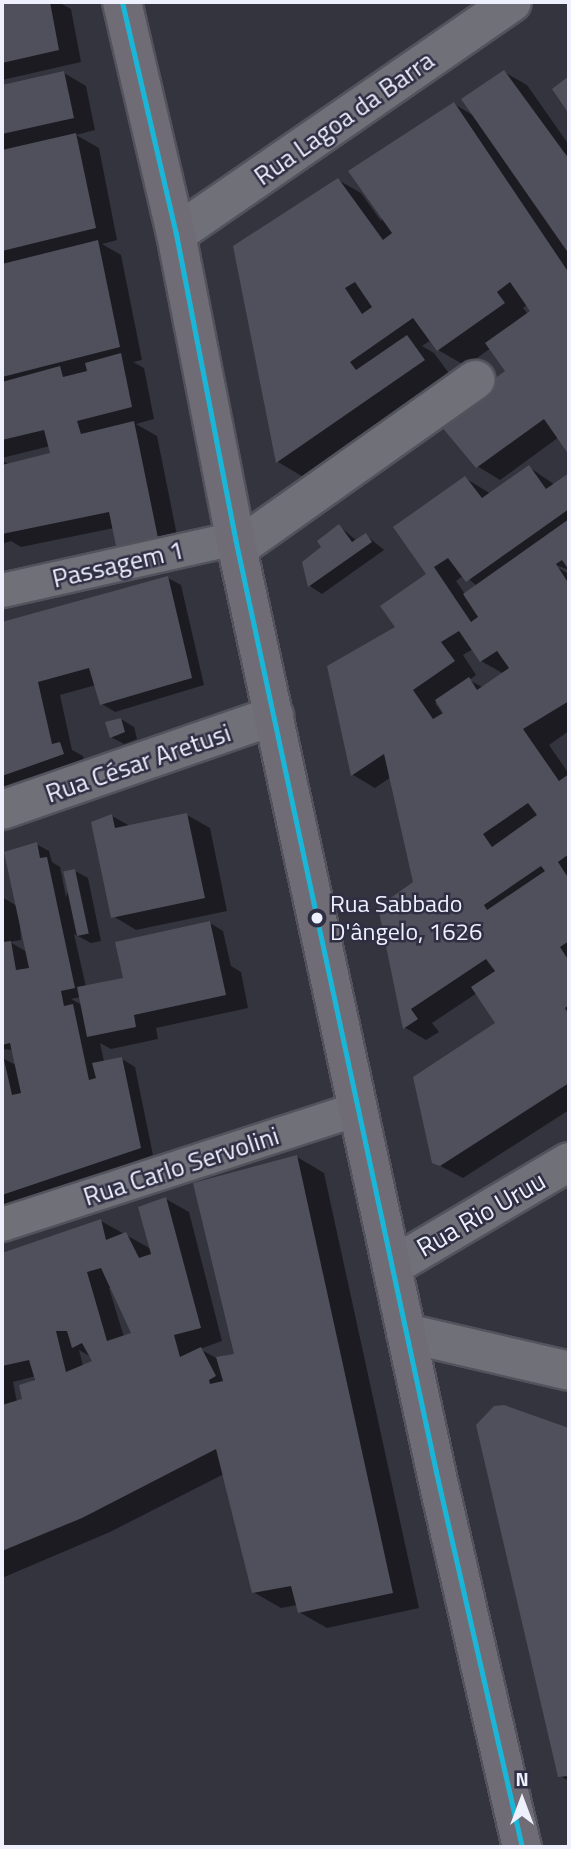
<!DOCTYPE html>
<meta charset="utf-8">
<style>
body{margin:0}
#map{position:relative;width:571px;height:1849px;overflow:hidden;background:#34343f;font-family:"Titillium Web",sans-serif}
div>[style]{position:absolute}
.shadow>*{inset:0;background:#0007}
.building>*{inset:0;background:#50505c;transform-origin:0 0}
.roads{filter:drop-shadow(2px 0 #53535d) drop-shadow(-2px 0 #53535d) drop-shadow(0 2px #53535d) drop-shadow(0 -2px #53535d)}
.lane>*{height:33px;margin:-16.5px;padding:0 16.5px;transform-origin:16.5px;border-radius:16.5px;background:#707079}
.street>*{height:38px;margin:-19px;padding:0 19px;transform-origin:19px;border-radius:19px;background:#707079}
.secondary>*{height:38px;margin:-19px;padding:0 19px;transform-origin:19px;border-radius:19px;background:#706c75}
.bus-1>*{height:5px;margin:-2.5px;padding:0 2.5px;transform-origin:2.5px;border-radius:2.5px;background:#1ab6d8}
.dots>*{width:19px;height:19px;translate:-50% -50%;box-sizing:border-box;border:4px solid #2f2f44;border-radius:50%}
span{translate:-50% -50%;white-space:nowrap;text-align:center;line-height:1.15;-webkit-text-stroke:5px #2f2f44;paint-order:stroke}
.bus-label{font-size:24px;color:#eff0fe}
.left{translate:0 -50%;text-align:left}
.street-label{font-size:26px;color:#eff0fe}
.frame{position:absolute;inset:0;border:4px solid #eff0fe;pointer-events:none}
.north{position:absolute;left:487px;top:1765px;width:70px;height:70px;-webkit-text-stroke:5px #2f2f44;paint-order:stroke;rotate:0deg;font-size:19px;font-weight:700;line-height:28px;text-align:center;color:#eff0fe}
.north::after{content:'';display:block;margin:auto;width:24px;height:32px;background:#eff0fe;clip-path:polygon(50% 0,100% 100%,50% 72%,0 100%)}
</style>
<div id="map">
<div class="shadow">
<i style="clip-path:polygon(2px 2px,58px 2px,71px 9px,81px 62px,2px 80px)"></i>
<i style="clip-path:polygon(evenodd,504px 72px,527px 85px,569px 145px,569px 452px,559px 437px,500px 480px,477px 466px,507px 372px,491px 348px,466px 366px,438px 350px,431px 340px,422px 346px,434px 353px,451px 376px,305px 478px,278px 462px,235px 247px,338px 180px,361px 193px,381px 221px,454px 104px,476px 117px,504px 72px,527px 305px,532px 311px,528px 314px,523px 308px,527px 305px)"></i>
<i style="clip-path:polygon(64px 73px,86px 86px,95px 130px,76px 135px,99px 148px,117px 240px,102px 244px,121px 255px,142px 360px,133px 362px,144px 368px,154px 419px,136px 424px,157px 436px,180px 550px,140px 558px,117px 545px,114px 528px,21px 547px,11px 541px,2px 544px,2px 460px,8px 464px,52px 454px,50px 446px,2px 458px,2px 361px,6px 360px,2px 343px,2px 87px)"></i>
<i style="clip-path:polygon(evenodd,529px 467px,555px 485px,569px 475px,569px 570px,548px 562px,569px 574px,569px 731px,549px 745px,569px 774px,569px 1110px,463px 1178px,433px 1162px,498px 1023px,477px 993px,432px 1023px,439px 1032px,426px 1040px,404px 1027px,417px 882px,391px 777px,375px 788px,353px 775px,329px 667px,397px 627px,428px 574px,465px 478px,491px 494px,529px 467px,464px 575px,477px 586px,465px 594px,456px 581px,464px 575px,529px 467px,473px 649px,481px 661px,504px 674px,482px 687px,469px 680px,476px 675px,463px 655px,473px 649px,529px 467px,438px 701px,446px 715px,444px 716px,435px 703px,438px 701px)"></i>
<i style="clip-path:polygon(339px 526px,357px 541px,366px 535px,384px 550px,322px 594px,310px 586px,304px 562px,324px 548px)"></i>
<i style="clip-path:polygon(168px 578px,181px 585px,204px 685px,115px 712px,102px 704px,96px 685px,60px 695px,72px 750px,83px 756px,86px 767px,34px 785px,25px 779px,2px 787px,2px 624px)"></i>
<i style="clip-path:polygon(121px 719px,134px 727px,137px 739px,124px 744px,111px 737px)"></i>
<i style="clip-path:polygon(187px 815px,210px 828px,227px 911px,136px 930px,113px 916px,112px 816px,130px 826px)"></i>
<i style="clip-path:polygon(evenodd,36px 844px,49px 851px,52px 862px,60px 867px,66px 897px,75px 871px,88px 878px,101px 941px,91px 943px,74px 934px,86px 987px,125px 979px,210px 923px,223px 931px,231px 966px,241px 972px,248px 1008px,156px 1028px,158px 1039px,111px 1049px,100px 1043px,104px 1062px,122px 1059px,135px 1067px,153px 1155px,133px 1162px,134px 1170px,2px 1207px,2px 1058px,16px 1065px,13px 1050px,2px 1049px,2px 897px,17px 906px,36px 844px,19px 913px,27px 952px,10px 942px,21px 940px,19px 913px,36px 844px,81px 997px,82px 1005px,71px 999px,81px 997px)"></i>
<i style="clip-path:polygon(evenodd,297px 1157px,324px 1173px,419px 1608px,327px 1628px,299px 1612px,297px 1605px,281px 1608px,253px 1592px,224px 1474px,110px 1532px,2px 1578px,2px 1255px,101px 1221px,151px 1249px,166px 1199px,189px 1212px,222px 1341px,200px 1349px,216px 1358px,236px 1355px,297px 1157px,112px 1287px,133px 1334px,124px 1337px,109px 1288px,112px 1287px,297px 1157px,79px 1350px,93px 1358px,95px 1361px,83px 1366px,79px 1350px,297px 1157px,36px 1376px,24px 1400px,17px 1402px,13px 1382px,36px 1376px)"></i>
<i style="clip-path:polygon(504px 1406px,569px 1432px,569px 1781px,560px 1776px)"></i>
</div>
<div class="building">
<i style="clip-path:polygon(2px 2px,50px 2px,59px 50px,2px 63px)"></i>
<i style="clip-path:polygon(504px 70px,569px 159px,569px 254px,461px 99px)"></i>
<i style="clip-path:polygon(64px 71px,74px 118px,2px 134px,2px 85px)"></i>
<i style="clip-path:polygon(569px 76px,569px 114px,552px 89px)"></i>
<i style="clip-path:polygon(evenodd,454px 102px,569px 273px,569px 455px,544px 419px,476px 468px,441px 426px,462px 402px,505px 371px,485px 343px,530px 311px,510px 282px,497px 292px,505px 303px,437px 351px,413px 318px,350px 362px,356px 370px,407px 335px,425px 360px,276px 463px,233px 246px,338px 178px,383px 240px,392px 233px,348px 171px,454px 102px,355px 282px,372px 307px,362px 314px,345px 288px,355px 282px)"></i>
<i style="clip-path:polygon(76px 133px,96px 228px,2px 251px,2px 150px)"></i>
<i style="clip-path:polygon(98px 240px,120px 347px,2px 377px,2px 264px)"></i>
<i style="clip-path:polygon(121px 353px,132px 407px,77px 421px,81px 434px,134px 421px,158px 538px,116px 546px,109px 512px,2px 534px,2px 465px,50px 453px,44px 430px,2px 440px,2px 382px,60px 366px,63px 377px,87px 371px,85px 363px)"></i>
<i style="clip-path:polygon(evenodd,529px 465px,546px 489px,569px 473px,569px 509px,466px 582px,448px 558px,434px 567px,471px 622px,478px 617px,463px 594px,569px 519px,569px 570px,562px 560px,556px 564px,569px 584px,569px 701px,523px 729px,559px 781px,569px 774px,569px 854px,558px 862px,569px 879px,569px 941px,560px 947px,569px 961px,569px 1005px,565px 1008px,569px 1015px,569px 1083px,440px 1166px,432px 1163px,413px 1077px,495px 1023px,471px 987px,495px 971px,486px 959px,411px 1009px,418px 1019px,403px 1029px,378px 907px,413px 882px,384px 754px,351px 776px,327px 666px,395px 627px,380px 606px,426px 574px,393px 527px,465px 476px,482px 498px,529px 465px,459px 631px,480px 662px,497px 651px,509px 668px,477px 690px,469px 677px,435px 700px,443px 713px,433px 719px,413px 690px,455px 661px,441px 642px,459px 631px,529px 465px,528px 803px,537px 815px,492px 847px,483px 834px,528px 803px,529px 465px,541px 866px,545px 871px,487px 910px,484px 905px,541px 866px)"></i>
<i style="clip-path:polygon(339px 524px,352px 542px,366px 533px,372px 542px,308px 587px,302px 562px,321px 547px,317px 541px)"></i>
<i style="clip-path:polygon(168px 576px,192px 678px,100px 705px,89px 668px,38px 682px,52px 744px,60px 742px,64px 754px,2px 776px,2px 622px)"></i>
<i style="clip-path:polygon(121px 718px,125px 732px,110px 738px,105px 722px)"></i>
<i style="clip-path:polygon(187px 813px,205px 898px,111px 918px,91px 822px,112px 814px,115px 828px)"></i>
<i style="clip-path:polygon(37px 842px,40px 858px,47px 857px,75px 988px,61px 991px,64px 1006px,73px 1004px,89px 1080px,96px 1078px,92px 1063px,122px 1057px,141px 1148px,2px 1195px,2px 1051px,12px 1095px,21px 1093px,10px 1043px,2px 1045px,2px 942px,11px 941px,16px 970px,29px 968px,4px 852px)"></i>
<i style="left:75px;top:869px;width:66px;height:12px;rotate:78deg"></i>
<i style="clip-path:polygon(210px 921px,226px 995px,134px 1015px,136px 1027px,87px 1037px,77px 987px,123px 978px,115px 942px)"></i>
<i style="clip-path:polygon(evenodd,297px 1155px,393px 1593px,298px 1613px,291px 1586px,252px 1593px,216px 1449px,82px 1518px,2px 1551px,2px 1405px,22px 1399px,19px 1385px,35px 1380px,29px 1360px,2px 1366px,2px 1253px,101px 1219px,106px 1240px,126px 1232px,139px 1258px,151px 1254px,138px 1207px,166px 1197px,201px 1328px,174px 1335px,180px 1357px,201px 1347px,216px 1376px,209px 1380px,210px 1384px,223px 1381px,216px 1357px,234px 1354px,193px 1183px,297px 1155px,101px 1268px,131px 1333px,107px 1341px,87px 1272px,101px 1268px,297px 1155px,56px 1331px,67px 1331px,72px 1348px,82px 1343px,92px 1361px,66px 1372px,56px 1331px)"></i>
<i style="clip-path:polygon(504px 1405px,569px 1428px,569px 1776px,558px 1777px,476px 1425px,494px 1406px)"></i>
</div>
<div class="roads">
<div class="lane">
<i style="left:2px;top:590px;width:239px;rotate:-12.6deg"></i>
<i style="left:2px;top:1224px;width:375px;rotate:-18deg"></i>
</div>
<div class="street">
<i style="left:176px;top:234px;width:408px;rotate:-34.6deg"></i>
<i style="left:238px;top:548px;width:291px;rotate:-35.3deg"></i>
<i style="left:2px;top:810px;width:288px;rotate:-19.1deg"></i>
<i style="left:393px;top:1266px;width:204px;rotate:-30.6deg"></i>
<i style="left:406px;top:1333px;width:167px;rotate:13.1deg"></i>
</div>
<div class="secondary">
<i style="left:122px;top:2px;width:238px;rotate:76.9deg"></i>
<i style="left:176px;top:234px;width:310px;rotate:79deg"></i>
<i style="left:235px;top:538px;width:955px;rotate:77.85deg"></i>
<i style="left:436px;top:1472px;width:385px;rotate:77.1deg"></i>
</div>
</div>
<div class="bus-1">
<i style="left:122px;top:2px;width:238px;rotate:76.9deg"></i>
<i style="left:176px;top:234px;width:310px;rotate:79deg"></i>
<i style="left:235px;top:538px;width:955px;rotate:77.85deg"></i>
<i style="left:436px;top:1472px;width:385px;rotate:77.1deg"></i>
</div>
<div class="dots">
<i style="left:317px;top:918px;background:#eff0fe"></i>
</div>
<div class="bus-label">
<span class="left" style="left:330px;top:918px">Rua Sabbado<br>D'ângelo, 1626</span>
</div>
<div class="street-label">
<span style="left:344px;top:118px;rotate:-35deg">Rua Lagoa da Barra</span>
<span style="left:118px;top:564px;rotate:-13deg">Passagem 1</span>
<span style="left:138px;top:763px;rotate:-19deg">Rua César Aretusi</span>
<span style="left:181px;top:1166px;rotate:-18deg">Rua Carlo Servolini</span>
<span style="left:481px;top:1214px;rotate:-30deg">Rua Rio Uruu</span>
</div>
<div class="frame"></div>
<div class="north">N</div>
</div>
